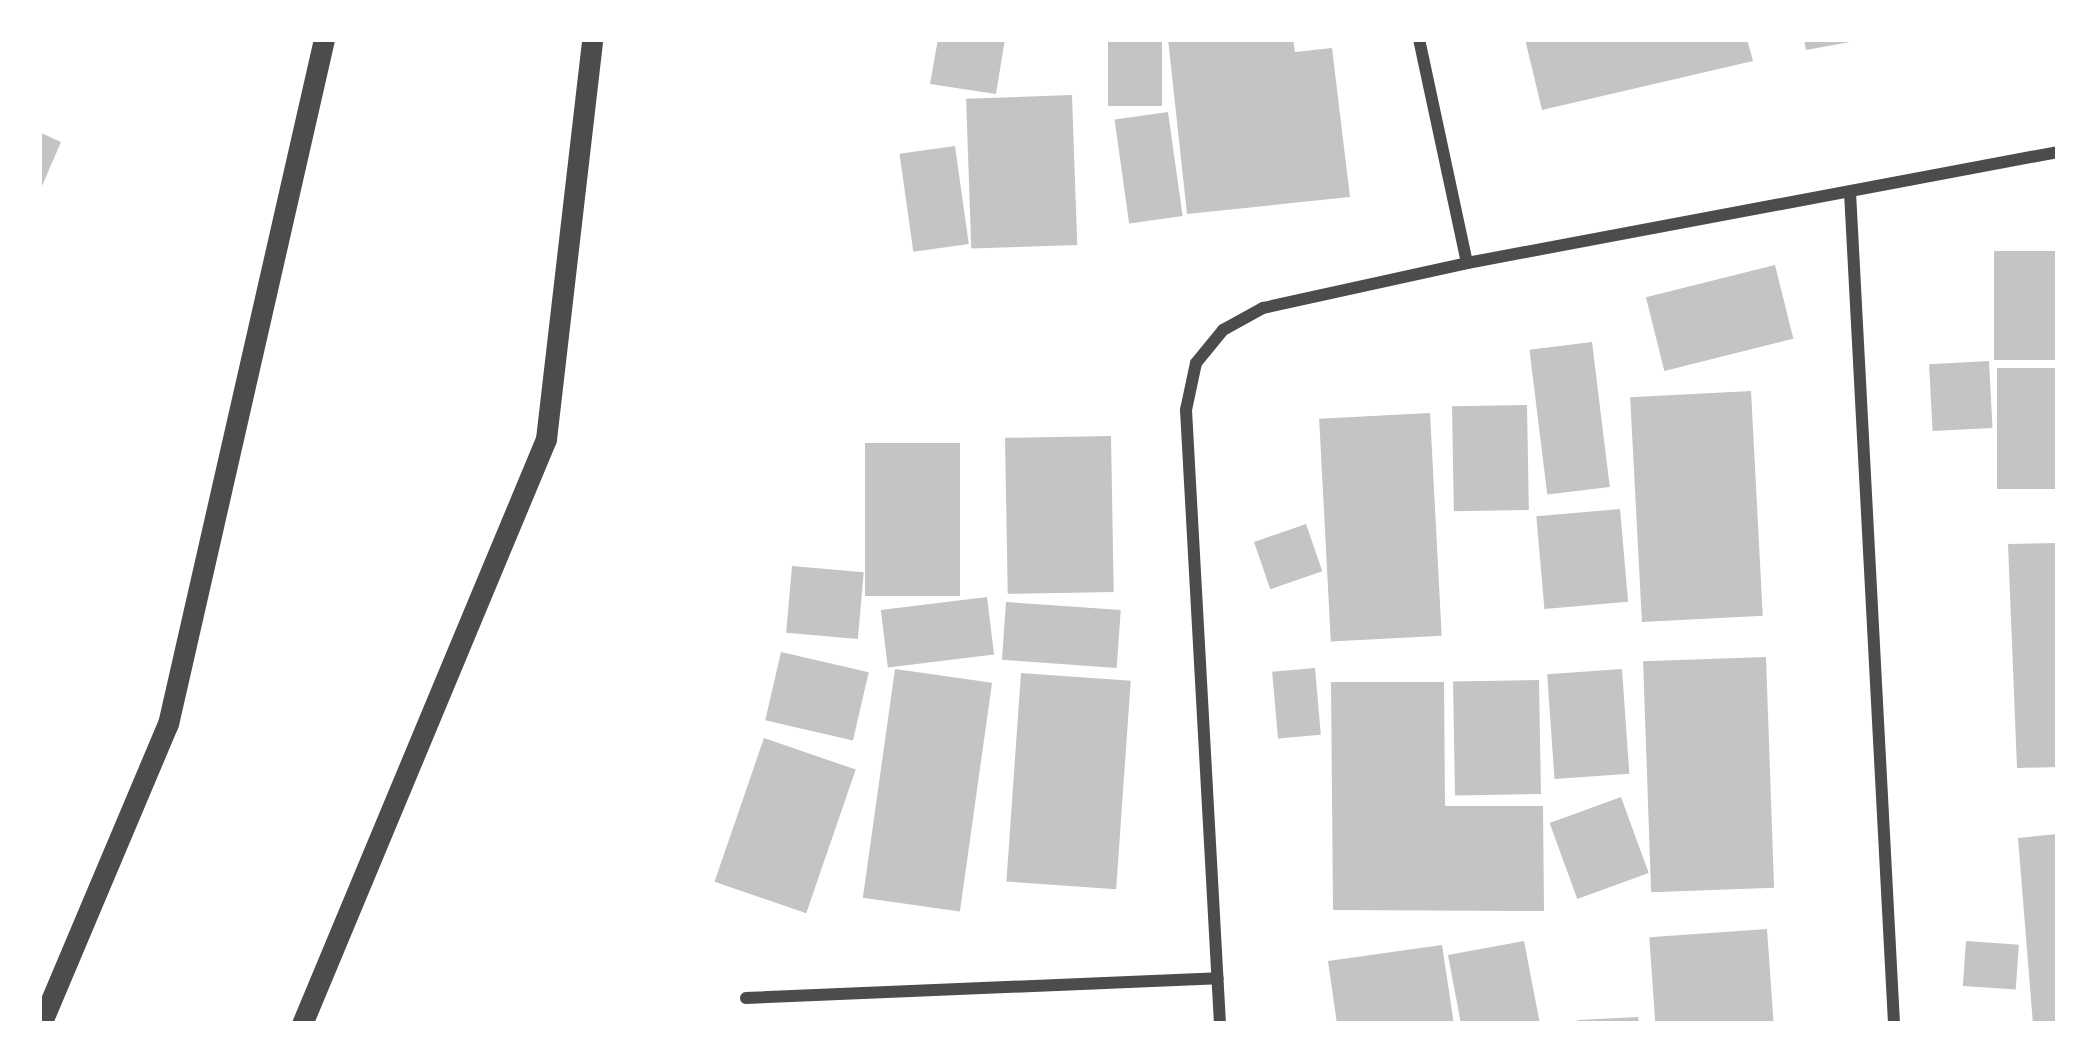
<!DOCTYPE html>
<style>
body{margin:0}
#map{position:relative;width:2097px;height:1063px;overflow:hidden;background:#fff;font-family:"Noto Sans",sans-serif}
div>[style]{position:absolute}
.building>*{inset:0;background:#c4c4c4;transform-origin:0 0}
.minor>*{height:12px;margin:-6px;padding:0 6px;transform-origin:6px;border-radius:6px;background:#4c4c4c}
.tertiary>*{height:21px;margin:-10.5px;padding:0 10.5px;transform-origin:10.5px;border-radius:10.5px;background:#4c4c4c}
span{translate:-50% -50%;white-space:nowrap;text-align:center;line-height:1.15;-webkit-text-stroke:12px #fff;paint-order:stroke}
.frame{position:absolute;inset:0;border:42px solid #fff;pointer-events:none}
</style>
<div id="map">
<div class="building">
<i style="clip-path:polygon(938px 39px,1005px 39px,996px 94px,930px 84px)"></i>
<i style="left:1108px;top:39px;width:54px;height:67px"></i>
<i style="clip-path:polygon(1168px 39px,1293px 39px,1295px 52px,1332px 48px,1350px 197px,1187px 214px)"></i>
<i style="clip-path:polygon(1525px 39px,1747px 39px,1753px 61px,1542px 110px)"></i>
<i style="clip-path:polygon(1804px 39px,1856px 39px,1856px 41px,1806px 50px)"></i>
<i style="left:1072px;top:95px;width:150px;height:106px;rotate:88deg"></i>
<i style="left:1168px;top:112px;width:105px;height:54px;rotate:82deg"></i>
<i style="clip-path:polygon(39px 132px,61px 142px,42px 186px,39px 184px)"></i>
<i style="left:955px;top:146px;width:99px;height:56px;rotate:82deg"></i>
<i style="left:2058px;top:251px;width:109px;height:64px;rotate:90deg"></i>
<i style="left:1775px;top:265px;width:76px;height:133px;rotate:76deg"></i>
<i style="left:1592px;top:342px;width:146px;height:63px;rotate:83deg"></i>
<i style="left:1989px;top:361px;width:67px;height:60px;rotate:87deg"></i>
<i style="left:2058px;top:368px;width:121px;height:61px;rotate:90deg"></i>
<i style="left:1751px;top:391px;width:225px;height:121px;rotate:87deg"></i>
<i style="left:1527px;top:405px;width:105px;height:75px;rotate:89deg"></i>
<i style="left:1430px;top:413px;width:223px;height:111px;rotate:87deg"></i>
<i style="left:1111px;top:436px;width:156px;height:106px;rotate:89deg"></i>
<i style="left:865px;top:443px;width:95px;height:153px"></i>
<i style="left:1620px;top:509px;width:93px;height:84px;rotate:85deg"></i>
<i style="left:1306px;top:524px;width:50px;height:55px;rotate:71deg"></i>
<i style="clip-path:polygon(2058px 543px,2058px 767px,2017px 768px,2008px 544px)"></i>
<i style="left:792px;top:566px;width:72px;height:67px;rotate:5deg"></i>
<i style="left:987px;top:597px;width:58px;height:107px;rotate:83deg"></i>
<i style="left:1006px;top:602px;width:115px;height:58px;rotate:4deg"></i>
<i style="left:781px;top:652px;width:90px;height:70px;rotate:13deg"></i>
<i style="left:1766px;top:657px;width:231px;height:123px;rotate:88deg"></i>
<i style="left:1315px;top:668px;width:67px;height:43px;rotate:85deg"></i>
<i style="left:895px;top:669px;width:98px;height:231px;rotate:8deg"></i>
<i style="left:1622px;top:669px;width:105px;height:75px;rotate:86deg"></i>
<i style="left:1021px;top:673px;width:110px;height:209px;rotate:4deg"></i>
<i style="left:1539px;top:680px;width:114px;height:86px;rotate:89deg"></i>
<i style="clip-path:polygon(1331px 682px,1444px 682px,1445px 806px,1543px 806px,1544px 911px,1333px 910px)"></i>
<i style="left:764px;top:738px;width:97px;height:152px;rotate:19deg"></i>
<i style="left:1621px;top:797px;width:81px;height:76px;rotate:70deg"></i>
<i style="clip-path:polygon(2058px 834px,2058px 1024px,2033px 1024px,2018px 838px)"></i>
<i style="left:1767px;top:929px;width:95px;height:118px;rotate:86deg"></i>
<i style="clip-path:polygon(1524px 941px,1540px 1024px,1461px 1024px,1448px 955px)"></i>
<i style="left:1966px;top:941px;width:53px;height:45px;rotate:4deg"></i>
<i style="clip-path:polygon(1442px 945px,1454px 1024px,1337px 1024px,1328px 961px)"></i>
<i style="clip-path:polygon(1638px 1017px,1639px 1024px,1578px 1024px,1578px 1020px)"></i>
</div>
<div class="minor">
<i style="left:1419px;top:39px;width:229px;rotate:77.9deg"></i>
<i style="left:1850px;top:192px;width:833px;rotate:86.97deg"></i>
<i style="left:746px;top:998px;width:472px;rotate:-2.4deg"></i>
<i style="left:1220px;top:1024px;width:615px;rotate:-93.17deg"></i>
<i style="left:1186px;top:410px;width:48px;rotate:-78deg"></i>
<i style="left:1196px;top:363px;width:43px;rotate:-50.7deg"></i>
<i style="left:1223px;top:330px;width:46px;rotate:-28.8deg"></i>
<i style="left:1263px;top:308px;width:209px;rotate:-12.4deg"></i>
<i style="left:1467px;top:263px;width:601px;rotate:-10.64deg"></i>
</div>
<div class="tertiary">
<i style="left:41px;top:1024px;width:326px;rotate:-67.1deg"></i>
<i style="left:168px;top:724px;width:703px;rotate:-77.17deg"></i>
<i style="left:302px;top:1024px;width:634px;rotate:-67.36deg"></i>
<i style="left:546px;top:439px;width:403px;rotate:-83.4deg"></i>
</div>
<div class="frame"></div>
</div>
